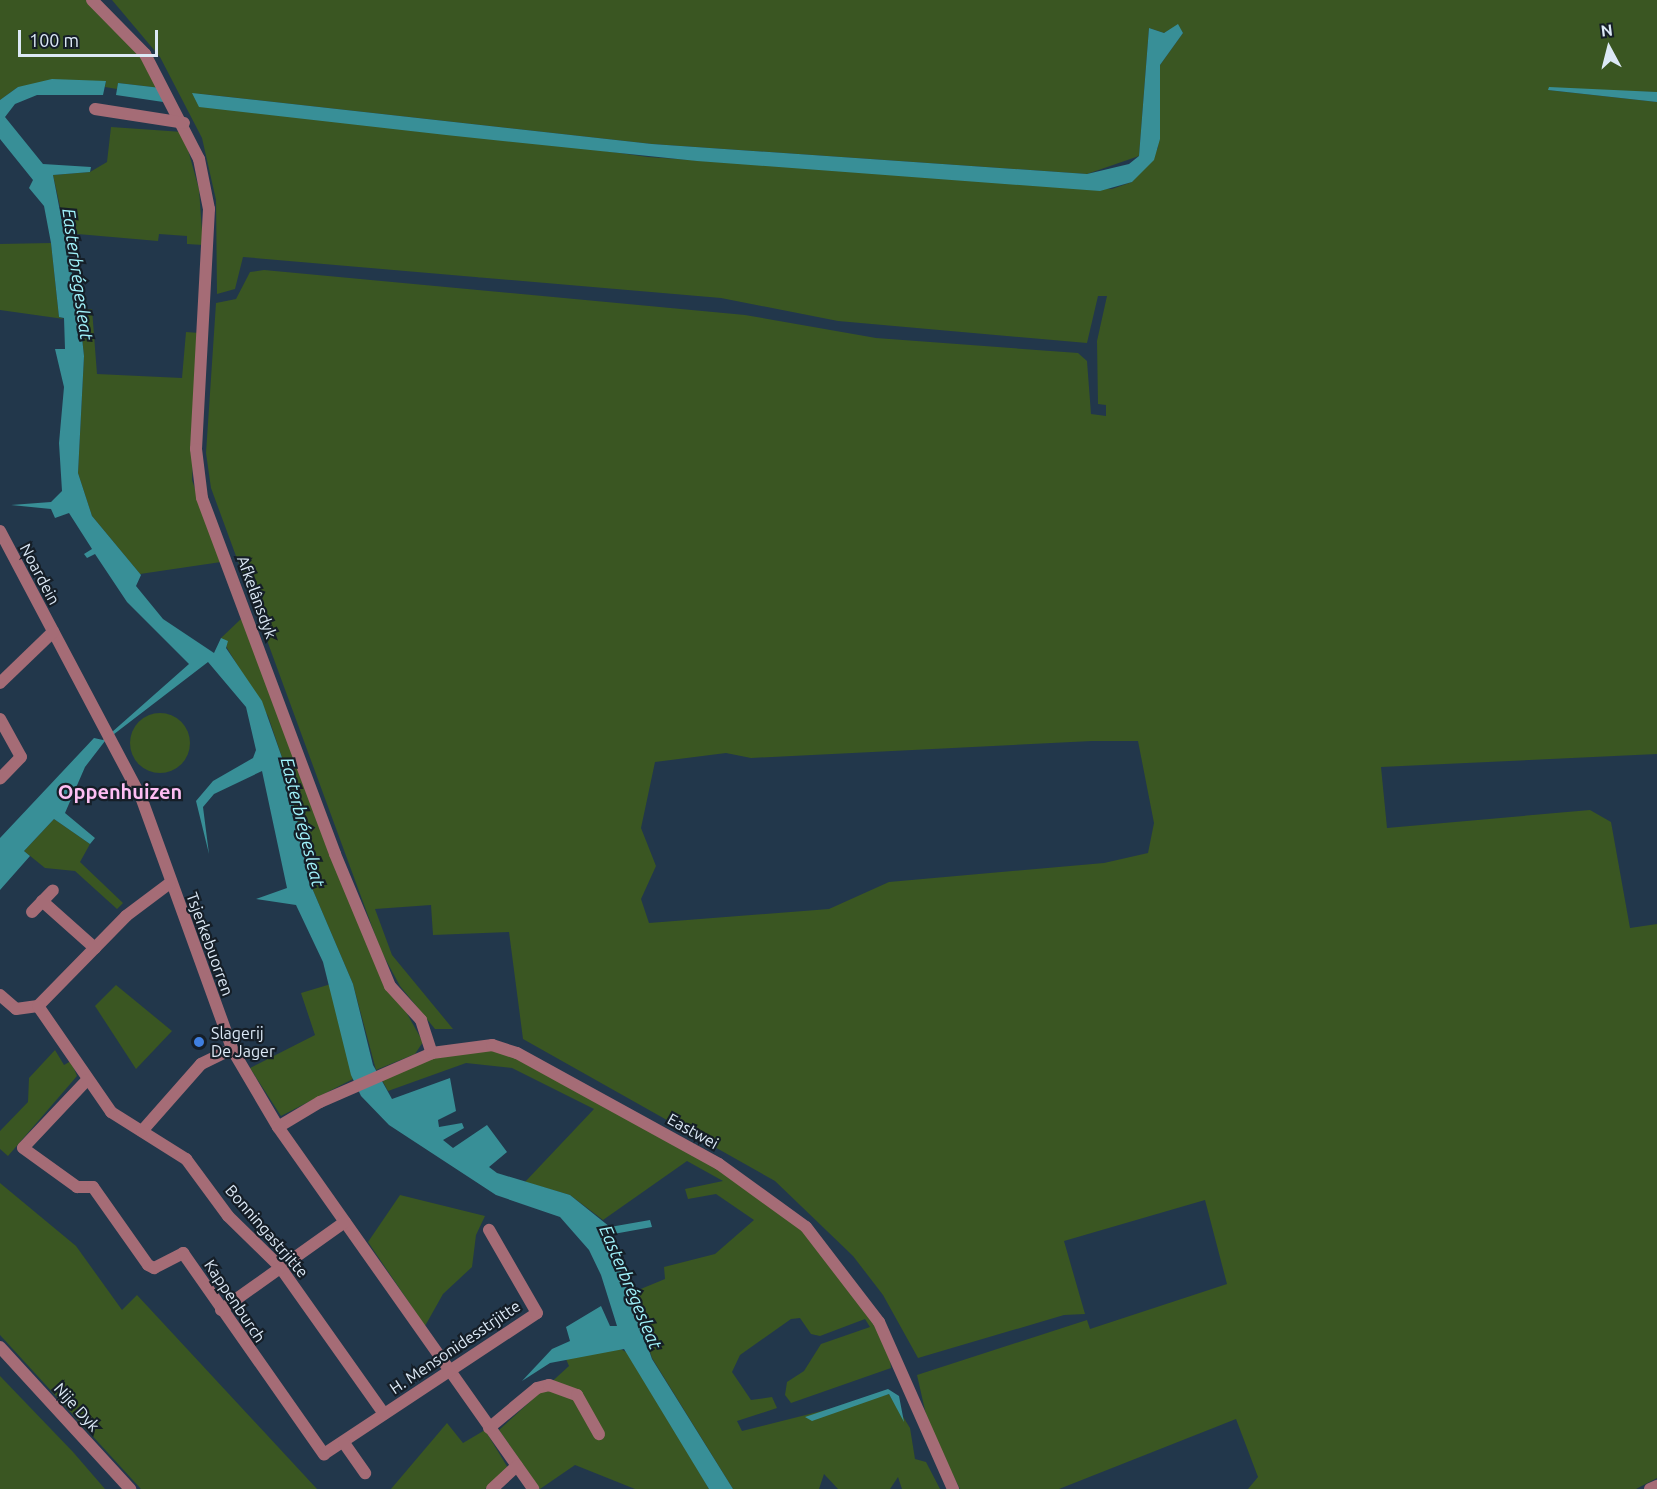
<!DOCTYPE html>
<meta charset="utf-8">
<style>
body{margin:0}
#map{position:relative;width:1657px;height:1489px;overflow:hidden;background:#22374b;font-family:Ubuntu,sans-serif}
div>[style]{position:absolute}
.green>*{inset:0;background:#3a5622}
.round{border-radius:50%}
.water>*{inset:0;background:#388f97}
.minor>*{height:12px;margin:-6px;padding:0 6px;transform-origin:6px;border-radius:6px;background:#a56c76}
.dots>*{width:16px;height:16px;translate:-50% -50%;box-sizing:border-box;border:3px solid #151e27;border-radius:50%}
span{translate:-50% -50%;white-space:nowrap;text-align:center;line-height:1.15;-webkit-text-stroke:4.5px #151e27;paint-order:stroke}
.street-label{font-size:16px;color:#dce9f6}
.poi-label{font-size:16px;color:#dce9f6}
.left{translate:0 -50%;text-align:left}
.water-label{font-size:18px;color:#a1f3fb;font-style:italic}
.quarter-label{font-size:20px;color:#febef3;font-weight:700}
.north{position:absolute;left:1579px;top:18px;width:60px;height:60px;-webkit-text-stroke:4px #151e27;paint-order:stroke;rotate:353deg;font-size:16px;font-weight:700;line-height:24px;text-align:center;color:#dce9f6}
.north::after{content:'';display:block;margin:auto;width:21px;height:27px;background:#dce9f6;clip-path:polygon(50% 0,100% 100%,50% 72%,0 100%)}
.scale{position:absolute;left:18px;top:30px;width:140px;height:27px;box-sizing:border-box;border:3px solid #dce9f6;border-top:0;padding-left:8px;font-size:18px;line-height:21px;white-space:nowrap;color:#dce9f6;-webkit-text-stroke:4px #151e27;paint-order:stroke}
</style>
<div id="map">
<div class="green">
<i style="clip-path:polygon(0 0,89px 0,128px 38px,161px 88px,118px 83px,117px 89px,105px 87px,106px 81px,18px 87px,0 100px)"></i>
<i style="clip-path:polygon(evenodd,112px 0,1657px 0,1657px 92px,1548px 90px,1657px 102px,1657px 754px,1381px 767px,1387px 828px,1590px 810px,1611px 822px,1630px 928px,1657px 924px,1657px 1478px,1636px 1489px,1248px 1489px,1258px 1477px,1236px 1419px,1059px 1489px,960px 1489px,929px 1428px,917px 1375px,1087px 1320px,1090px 1329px,1227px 1284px,1205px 1200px,1064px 1241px,1085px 1314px,1064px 1315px,918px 1358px,883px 1295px,853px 1256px,775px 1181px,523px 1039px,509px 932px,433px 935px,431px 905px,375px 909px,392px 955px,453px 1029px,435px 1029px,400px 986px,381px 951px,211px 488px,206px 453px,216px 303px,236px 299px,250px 272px,264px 270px,745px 315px,876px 338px,1078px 353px,1087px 361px,1091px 414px,1106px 416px,1106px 405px,1098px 404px,1097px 341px,1107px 296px,1098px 296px,1087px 343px,838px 321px,721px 298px,243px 257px,235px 289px,217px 294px,216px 200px,202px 138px,160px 57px,112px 0,1178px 25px,1183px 33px,1160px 65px,1158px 148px,1132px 182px,1112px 189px,648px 157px,193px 93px,652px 144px,1087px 174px,1139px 156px,1149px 28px,1164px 33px,1178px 25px,112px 0,1092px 741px,1138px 741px,1154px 823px,1148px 853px,1104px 863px,889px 882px,829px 909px,649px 923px,641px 899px,656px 866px,641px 828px,655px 762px,726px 753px,751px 758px,1092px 741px)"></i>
<i style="clip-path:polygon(111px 127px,183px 132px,199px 189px,203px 245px,187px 244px,187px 236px,159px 234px,158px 241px,66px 233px,53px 175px,90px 172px,107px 162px)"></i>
<i style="clip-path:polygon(51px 243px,59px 317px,64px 319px,0 310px,0 244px)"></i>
<i style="clip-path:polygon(92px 309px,97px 374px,182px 378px,186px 332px,200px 333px,192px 480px,221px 562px,140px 574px,92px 516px,78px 473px,84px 356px,79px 310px)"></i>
<i style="clip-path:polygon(242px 618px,374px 955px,423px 1042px,415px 1054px,376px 1070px,353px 984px,312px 888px,286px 769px,268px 716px,221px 638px)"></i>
<i class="round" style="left:130px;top:713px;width:60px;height:60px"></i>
<i style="clip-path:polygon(54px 819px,90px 844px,80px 862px,123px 903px,117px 909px,75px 871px,45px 868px,24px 851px)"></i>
<i style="clip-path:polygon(331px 984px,353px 1079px,281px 1116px,250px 1068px,315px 1035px,301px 993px)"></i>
<i style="clip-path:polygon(116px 985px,172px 1031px,136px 1069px,95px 1006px)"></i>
<i style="clip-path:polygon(480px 1047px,508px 1054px,737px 1178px,787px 1215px,850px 1282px,889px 1352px,891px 1368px,791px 1403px,785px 1395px,787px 1382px,804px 1371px,821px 1344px,870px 1327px,865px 1319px,820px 1336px,811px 1334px,800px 1318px,791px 1319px,740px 1355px,732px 1372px,751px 1400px,772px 1397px,777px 1408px,737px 1421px,742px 1431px,889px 1394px,910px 1428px,915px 1459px,926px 1462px,940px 1489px,902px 1489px,898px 1477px,890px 1489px,838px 1489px,824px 1474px,819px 1489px,733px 1489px,652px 1358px,631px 1293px,665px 1279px,664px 1267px,715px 1254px,754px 1220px,716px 1194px,688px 1199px,685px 1189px,723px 1181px,687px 1161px,603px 1220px,570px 1195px,525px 1182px,594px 1109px,512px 1068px,466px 1063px,388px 1091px,382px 1080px,441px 1053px)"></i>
<i style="clip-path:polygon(55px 1050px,64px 1065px,71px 1061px,77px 1076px,8px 1156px,0 1149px,0 1131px,28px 1102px,29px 1078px)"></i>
<i style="clip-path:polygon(0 1183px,76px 1246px,122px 1310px,137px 1295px,317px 1489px,141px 1489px,0 1335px)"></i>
<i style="clip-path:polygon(400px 1195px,485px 1216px,476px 1235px,472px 1267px,443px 1294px,425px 1326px,368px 1242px)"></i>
<i style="clip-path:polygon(619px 1348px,633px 1356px,709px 1489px,635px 1489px,575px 1465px,540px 1489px,499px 1430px,569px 1366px,566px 1359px)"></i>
<i style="clip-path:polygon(0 1376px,73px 1452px,105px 1489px,0 1489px)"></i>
<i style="clip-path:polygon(447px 1423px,463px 1443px,485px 1430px,508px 1468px,485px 1489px,391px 1489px)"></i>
</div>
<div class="water">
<i style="clip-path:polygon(1178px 24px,1183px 33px,1160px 65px,1160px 139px,1154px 160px,1132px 182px,1100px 191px,697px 161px,446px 135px,199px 107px,192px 93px,652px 144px,1087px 174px,1129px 164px,1139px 156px,1149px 28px,1164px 33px)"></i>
<i style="clip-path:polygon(52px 79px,106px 81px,103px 95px,37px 95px,15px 104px,5px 117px,43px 164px,91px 167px,90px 172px,53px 175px,79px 310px,84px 356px,78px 473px,92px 516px,141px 575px,136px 586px,163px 619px,214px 653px,221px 638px,228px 641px,226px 648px,262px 701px,286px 769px,312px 888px,353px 984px,373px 1065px,392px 1099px,450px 1078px,456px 1111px,438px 1120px,439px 1127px,462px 1123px,464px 1128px,443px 1140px,453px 1148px,487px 1125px,507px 1152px,489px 1167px,497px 1173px,570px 1195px,610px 1227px,650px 1220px,652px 1227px,608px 1235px,652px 1359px,733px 1489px,709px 1489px,624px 1349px,550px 1363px,522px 1381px,552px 1349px,570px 1341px,566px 1327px,601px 1306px,610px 1326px,617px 1326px,601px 1275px,589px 1250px,560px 1217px,496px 1195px,389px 1125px,361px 1096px,351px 1075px,323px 962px,296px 905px,256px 899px,287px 888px,262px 771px,214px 794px,203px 807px,209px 854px,196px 801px,213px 781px,253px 758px,256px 750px,246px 707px,208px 662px,105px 741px,85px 767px,65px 813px,95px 838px,90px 844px,54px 819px,24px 851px,30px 856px,0 890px,0 838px,94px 738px,103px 740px,189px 664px,127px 602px,95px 554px,87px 558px,84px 554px,92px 549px,69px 513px,55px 518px,51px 509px,11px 505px,51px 502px,62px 491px,59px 443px,64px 387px,55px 349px,65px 349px,64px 318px,59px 317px,51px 243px,44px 206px,29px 188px,33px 180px,0 139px,0 100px,18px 87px)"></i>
<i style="clip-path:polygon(118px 83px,161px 88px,170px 103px,116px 95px)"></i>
<i style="clip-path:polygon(1549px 87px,1657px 92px,1657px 102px,1548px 90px)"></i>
<i style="clip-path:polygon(888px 1389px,899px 1396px,904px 1422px,889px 1394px,812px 1421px,805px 1417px)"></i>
</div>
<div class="minor">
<i style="left:92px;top:0;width:76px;rotate:45.5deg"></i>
<i style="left:145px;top:54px;width:118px;rotate:62.8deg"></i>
<i style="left:199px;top:159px;width:51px;rotate:78.7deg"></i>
<i style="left:209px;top:209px;width:240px;rotate:93.1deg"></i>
<i style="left:196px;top:449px;width:49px;rotate:83deg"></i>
<i style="left:202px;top:498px;width:380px;rotate:69.5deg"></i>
<i style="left:335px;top:854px;width:143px;rotate:67.4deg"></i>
<i style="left:390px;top:986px;width:46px;rotate:47.6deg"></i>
<i style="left:421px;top:1020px;width:35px;rotate:72deg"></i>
<i style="left:95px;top:109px;width:90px;rotate:8.9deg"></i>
<i style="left:0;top:531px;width:301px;rotate:62.1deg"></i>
<i style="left:141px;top:797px;width:268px;rotate:70.1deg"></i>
<i style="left:232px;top:1049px;width:91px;rotate:59.5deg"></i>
<i style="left:278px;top:1127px;width:443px;rotate:54.8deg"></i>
<i style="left:0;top:683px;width:74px;rotate:-43.9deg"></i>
<i style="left:0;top:719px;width:43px;rotate:61.1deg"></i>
<i style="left:21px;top:757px;width:30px;rotate:134deg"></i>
<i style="left:42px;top:901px;width:71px;rotate:41.6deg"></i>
<i style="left:32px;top:912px;width:30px;rotate:-46deg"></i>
<i style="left:0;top:995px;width:21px;rotate:41deg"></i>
<i style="left:16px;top:1009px;width:22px;rotate:-8deg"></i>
<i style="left:38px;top:1006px;width:126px;rotate:-45.6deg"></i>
<i style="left:126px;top:916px;width:55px;rotate:-36.9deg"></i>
<i style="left:38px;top:1006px;width:129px;rotate:55.4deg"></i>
<i style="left:111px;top:1112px;width:89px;rotate:32.1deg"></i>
<i style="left:186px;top:1159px;width:71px;rotate:53.6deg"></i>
<i style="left:228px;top:1216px;width:73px;rotate:44.4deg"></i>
<i style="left:280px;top:1267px;width:180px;rotate:54.7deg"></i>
<i style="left:87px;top:1080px;width:93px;rotate:133.3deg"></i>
<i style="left:23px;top:1148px;width:67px;rotate:35.8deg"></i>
<i style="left:77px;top:1187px;width:16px"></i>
<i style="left:93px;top:1187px;width:95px;rotate:54.8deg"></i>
<i style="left:148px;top:1265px;width:7px;rotate:27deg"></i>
<i style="left:154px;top:1268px;width:33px;rotate:-27deg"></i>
<i style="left:183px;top:1253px;width:246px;rotate:55deg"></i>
<i style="left:324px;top:1454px;width:255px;rotate:-33.5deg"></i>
<i style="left:537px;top:1313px;width:96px;rotate:-120deg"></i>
<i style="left:278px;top:1127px;width:49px;rotate:-30.8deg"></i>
<i style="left:320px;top:1102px;width:122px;rotate:-23.6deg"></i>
<i style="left:432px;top:1053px;width:61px;rotate:-7.6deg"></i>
<i style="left:492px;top:1045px;width:26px;rotate:18deg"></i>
<i style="left:517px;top:1053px;width:230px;rotate:28.8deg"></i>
<i style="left:719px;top:1164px;width:107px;rotate:35.9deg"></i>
<i style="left:806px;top:1227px;width:120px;rotate:52.5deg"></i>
<i style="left:879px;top:1322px;width:183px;rotate:66.1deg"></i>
<i style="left:142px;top:1131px;width:89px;rotate:-48.6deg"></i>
<i style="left:201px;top:1064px;width:34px;rotate:-26deg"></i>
<i style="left:221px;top:1310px;width:152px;rotate:-35.4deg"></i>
<i style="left:0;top:1347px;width:193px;rotate:47.5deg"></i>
<i style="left:489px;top:1428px;width:62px;rotate:-39.8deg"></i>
<i style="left:537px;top:1388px;width:12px;rotate:-14deg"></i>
<i style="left:549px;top:1385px;width:30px;rotate:20deg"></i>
<i style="left:577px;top:1395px;width:45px;rotate:60.6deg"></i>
<i style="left:344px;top:1443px;width:37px;rotate:55deg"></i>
<i style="left:492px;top:1489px;width:34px;rotate:-43deg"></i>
<i style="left:1650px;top:1489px;width:8px;rotate:-23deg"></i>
</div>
<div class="dots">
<i style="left:199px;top:1042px;background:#3f7fe0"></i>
</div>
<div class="street-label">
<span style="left:40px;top:574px;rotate:62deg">Noardein</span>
<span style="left:257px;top:597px;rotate:70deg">Afkelânsdyk</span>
<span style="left:210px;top:944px;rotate:70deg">Tsjerkebuorren</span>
<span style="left:693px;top:1131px;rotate:29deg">Eastwei</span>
<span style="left:267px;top:1231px;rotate:49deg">Bonningastrjitte</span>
<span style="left:235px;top:1301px;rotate:56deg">Kappenburch</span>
<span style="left:455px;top:1347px;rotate:-34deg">H. Mensonidesstrjitte</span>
<span style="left:77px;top:1407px;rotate:48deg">Nije Dyk</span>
</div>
<div class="poi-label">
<span class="left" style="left:211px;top:1042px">Slagerij<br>De Jager</span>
</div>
<div class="water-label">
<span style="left:78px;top:274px;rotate:82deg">Easterbrégesleat</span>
<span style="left:303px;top:822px;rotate:76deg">Easterbrégesleat</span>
<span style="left:631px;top:1287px;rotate:67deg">Easterbrégesleat</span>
</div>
<div class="quarter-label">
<span style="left:120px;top:791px">Oppenhuizen</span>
</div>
<div class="north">N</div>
<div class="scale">100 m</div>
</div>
